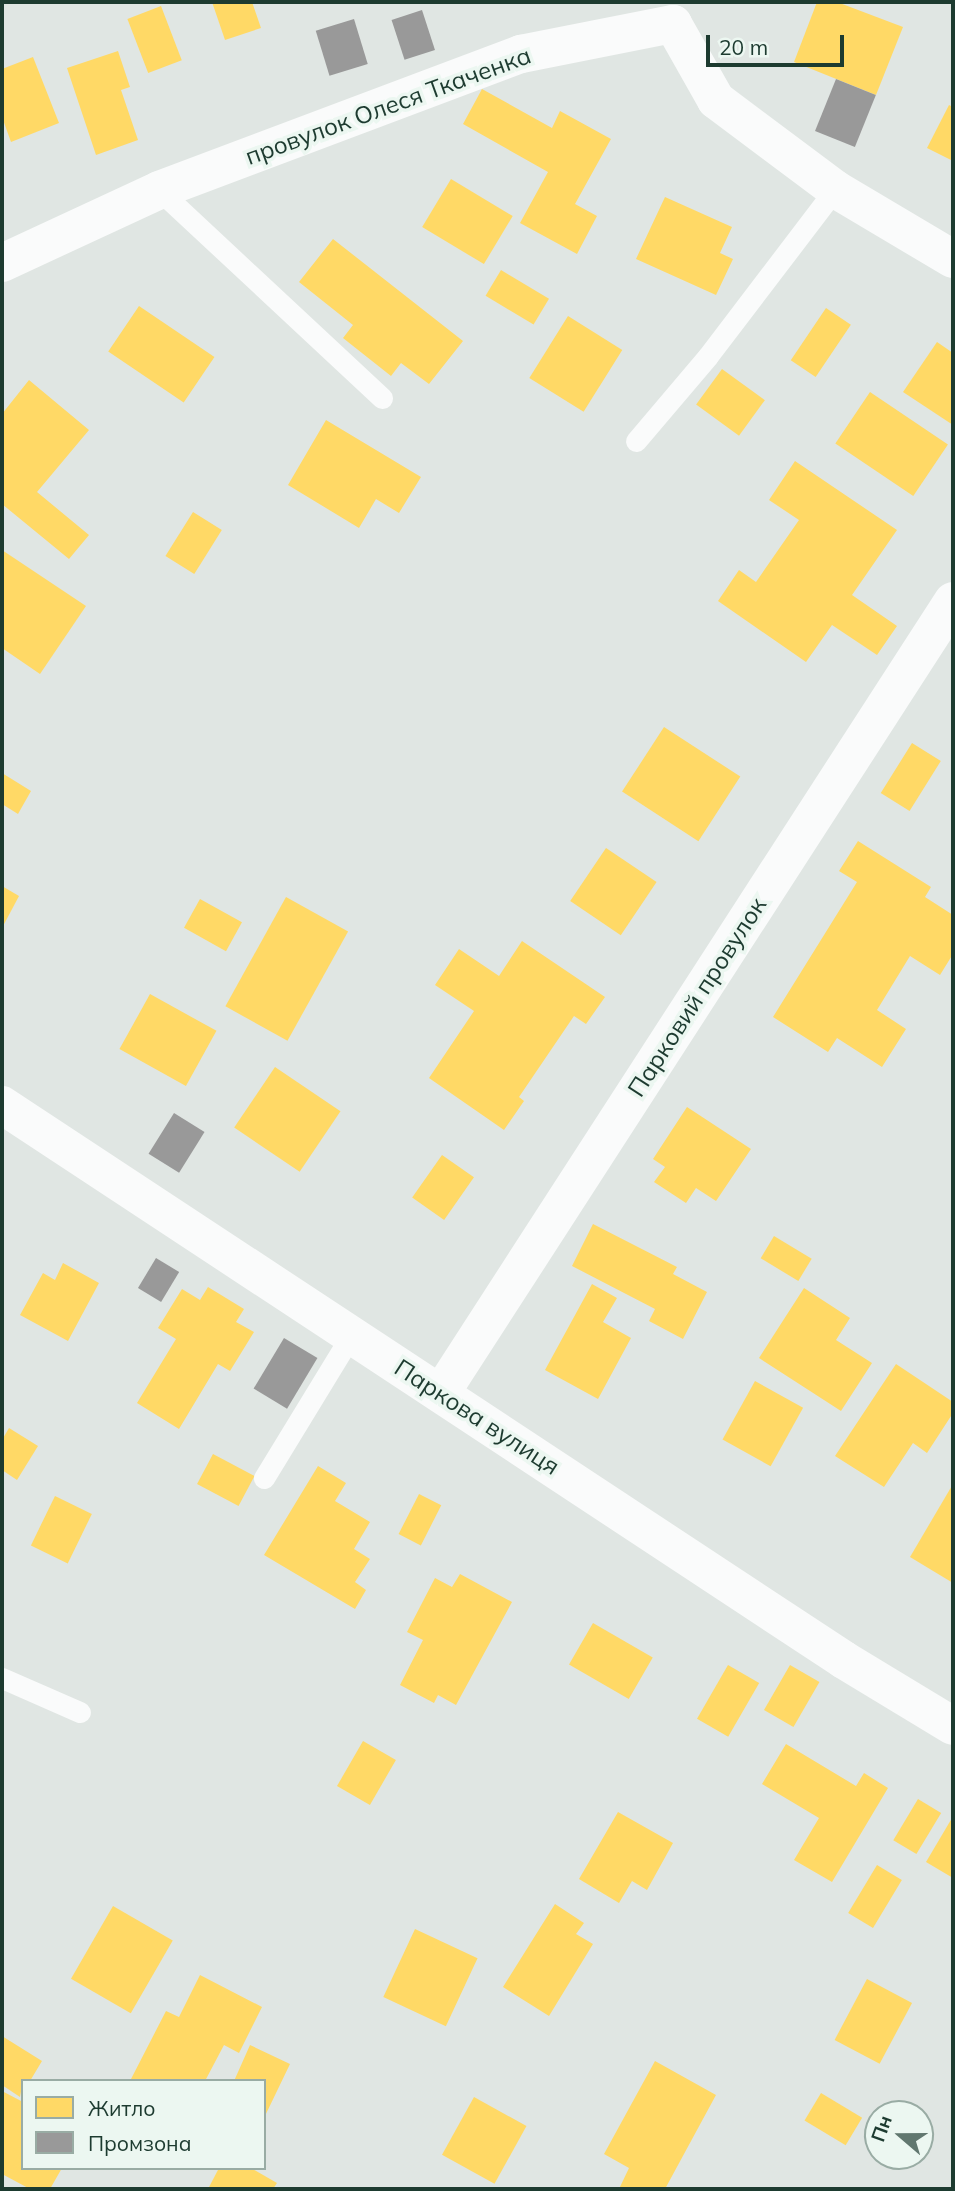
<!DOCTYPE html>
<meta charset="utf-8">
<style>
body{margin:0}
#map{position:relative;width:955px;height:2191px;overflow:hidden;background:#e0e6e3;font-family:Mulish,sans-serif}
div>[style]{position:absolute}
.homes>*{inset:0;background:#ffd966;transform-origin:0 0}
.industry>*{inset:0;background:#999;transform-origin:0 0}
.service>*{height:21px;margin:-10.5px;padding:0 10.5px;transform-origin:10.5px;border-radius:10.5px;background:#fafbfb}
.minor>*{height:38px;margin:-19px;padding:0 19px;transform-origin:19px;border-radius:19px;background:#fafbfb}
span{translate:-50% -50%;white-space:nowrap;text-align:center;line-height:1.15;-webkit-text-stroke:7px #ecf7f1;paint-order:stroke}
.street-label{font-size:24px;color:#1d3b30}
.frame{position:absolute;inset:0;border:4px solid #1d3b30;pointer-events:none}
.legend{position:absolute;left:21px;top:2079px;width:245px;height:91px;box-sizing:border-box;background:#ecf7f1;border:2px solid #99aca4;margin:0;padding:9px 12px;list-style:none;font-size:21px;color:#1d3b30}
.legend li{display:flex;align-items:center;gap:14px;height:35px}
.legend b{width:35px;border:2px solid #99aca4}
.north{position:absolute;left:864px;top:2100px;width:70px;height:70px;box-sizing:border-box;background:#ecf7f1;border:2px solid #99aca4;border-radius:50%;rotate:290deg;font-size:19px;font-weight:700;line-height:28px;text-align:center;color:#1d3b30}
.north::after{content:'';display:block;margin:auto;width:24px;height:32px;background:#61776f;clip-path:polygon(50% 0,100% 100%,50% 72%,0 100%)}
.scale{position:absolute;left:706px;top:35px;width:138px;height:32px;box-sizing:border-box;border:4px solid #1d3b30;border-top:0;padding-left:9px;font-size:21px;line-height:24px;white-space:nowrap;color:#1d3b30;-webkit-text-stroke:5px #ecf7f1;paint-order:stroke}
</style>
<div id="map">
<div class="homes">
<i style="clip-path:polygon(212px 2px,252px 2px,261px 28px,225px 40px)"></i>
<i style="clip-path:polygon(817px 2px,837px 2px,903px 27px,876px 95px,794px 62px)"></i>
<i style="left:161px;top:6px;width:58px;height:36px;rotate:69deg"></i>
<i style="clip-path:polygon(118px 51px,130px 87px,121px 90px,138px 140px,96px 155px,67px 68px)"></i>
<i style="clip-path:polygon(33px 57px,59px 123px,11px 142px,2px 117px,2px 69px)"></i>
<i style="clip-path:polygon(482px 89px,552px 128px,560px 111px,611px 139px,575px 204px,597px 216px,577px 254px,520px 223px,548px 172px,463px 124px)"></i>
<i style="clip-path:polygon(949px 105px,953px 107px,953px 161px,927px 148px)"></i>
<i style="left:451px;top:179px;width:72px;height:56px;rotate:31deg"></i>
<i style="clip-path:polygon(665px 197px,732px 227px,720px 253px,733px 259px,716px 295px,636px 259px)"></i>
<i style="clip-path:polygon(333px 239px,463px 341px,429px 384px,401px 363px,391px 376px,343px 338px,353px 325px,299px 282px)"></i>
<i style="left:501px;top:270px;width:56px;height:30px;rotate:31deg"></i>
<i style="left:139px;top:306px;width:91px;height:55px;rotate:34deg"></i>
<i style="left:826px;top:308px;width:30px;height:63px;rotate:34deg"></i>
<i style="left:568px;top:316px;width:64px;height:73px;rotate:32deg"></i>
<i style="clip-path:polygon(937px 342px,953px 353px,953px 425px,903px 392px)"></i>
<i style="left:722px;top:369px;width:53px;height:44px;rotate:36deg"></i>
<i style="clip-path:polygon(29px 380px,89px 430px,37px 492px,89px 535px,69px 559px,2px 504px,2px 414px)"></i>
<i style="left:870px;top:392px;width:94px;height:62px;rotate:34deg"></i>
<i style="clip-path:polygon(326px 420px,421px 477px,399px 513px,376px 499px,359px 528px,288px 485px)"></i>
<i style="clip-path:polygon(795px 461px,897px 530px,852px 595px,897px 626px,877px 655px,832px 625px,806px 662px,718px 601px,739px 570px,756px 582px,799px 520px,769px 500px)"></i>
<i style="left:193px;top:512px;width:34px;height:52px;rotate:32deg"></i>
<i style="clip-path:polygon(2px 550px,86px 606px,40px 674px,2px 648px)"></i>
<i style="left:664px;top:727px;width:91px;height:77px;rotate:33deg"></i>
<i style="left:912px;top:743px;width:34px;height:59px;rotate:32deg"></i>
<i style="clip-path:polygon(2px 773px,31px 791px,18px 814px,2px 804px)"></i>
<i style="clip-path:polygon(858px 841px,931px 887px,925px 897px,953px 915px,953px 954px,940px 975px,910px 956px,877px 1010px,906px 1029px,882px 1067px,837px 1038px,828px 1052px,773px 1017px,857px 882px,839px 871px)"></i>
<i style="left:606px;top:848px;width:61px;height:64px;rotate:34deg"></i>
<i style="clip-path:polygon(2px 886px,19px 896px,2px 928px)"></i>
<i style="left:286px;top:897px;width:71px;height:125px;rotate:29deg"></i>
<i style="left:200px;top:899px;width:48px;height:33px;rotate:29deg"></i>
<i style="clip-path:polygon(522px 941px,605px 997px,586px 1024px,574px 1016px,519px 1097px,524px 1101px,504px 1130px,429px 1078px,474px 1011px,435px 985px,459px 949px,499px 976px)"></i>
<i style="left:150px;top:994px;width:76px;height:63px;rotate:29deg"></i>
<i style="left:275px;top:1067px;width:79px;height:73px;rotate:34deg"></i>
<i style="clip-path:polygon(687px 1107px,751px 1149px,716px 1201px,696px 1188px,686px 1203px,654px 1182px,665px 1167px,653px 1159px)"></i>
<i style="left:442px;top:1155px;width:39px;height:52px;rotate:35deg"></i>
<i style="clip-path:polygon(593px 1224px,677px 1267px,673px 1274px,707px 1292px,683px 1339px,649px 1321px,655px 1309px,572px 1266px)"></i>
<i style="left:774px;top:1236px;width:44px;height:26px;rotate:31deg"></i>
<i style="clip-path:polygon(63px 1263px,99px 1283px,68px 1341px,20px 1315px,43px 1273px,55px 1280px)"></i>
<i style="clip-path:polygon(592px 1284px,617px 1298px,603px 1322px,631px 1338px,598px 1399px,545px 1370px)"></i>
<i style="clip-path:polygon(208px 1287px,244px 1309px,236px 1322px,254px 1332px,230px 1371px,218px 1364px,179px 1429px,137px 1403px,176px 1339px,158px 1328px,182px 1289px,200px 1300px)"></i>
<i style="clip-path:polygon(804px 1288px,850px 1318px,836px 1340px,872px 1363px,841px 1411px,759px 1358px)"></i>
<i style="clip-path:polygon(896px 1364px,953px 1402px,953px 1413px,927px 1453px,913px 1443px,884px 1487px,835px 1456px)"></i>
<i style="left:755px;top:1381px;width:55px;height:67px;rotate:29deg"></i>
<i style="clip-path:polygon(9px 1428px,38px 1446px,17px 1480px,2px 1470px,2px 1440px)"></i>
<i style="left:213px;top:1454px;width:47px;height:34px;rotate:28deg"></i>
<i style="clip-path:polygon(318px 1466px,346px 1483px,335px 1501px,370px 1522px,354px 1549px,370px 1559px,355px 1582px,366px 1590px,355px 1609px,264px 1555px)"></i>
<i style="clip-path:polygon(953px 1484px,953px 1583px,910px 1557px)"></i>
<i style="left:419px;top:1494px;width:25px;height:45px;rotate:27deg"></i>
<i style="left:55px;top:1496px;width:41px;height:55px;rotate:26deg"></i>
<i style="clip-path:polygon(460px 1574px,512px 1602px,456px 1705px,438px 1695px,434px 1703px,400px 1685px,423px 1640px,407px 1632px,435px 1578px,452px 1587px)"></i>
<i style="left:593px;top:1623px;width:69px;height:48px;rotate:30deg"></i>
<i style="left:728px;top:1665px;width:36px;height:62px;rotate:30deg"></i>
<i style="left:790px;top:1665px;width:34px;height:52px;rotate:30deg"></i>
<i style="left:363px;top:1741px;width:38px;height:52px;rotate:30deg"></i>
<i style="clip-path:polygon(786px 1744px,856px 1786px,864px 1773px,888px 1788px,832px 1882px,794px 1860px,819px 1818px,762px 1784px)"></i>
<i style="left:918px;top:1799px;width:27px;height:48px;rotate:31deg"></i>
<i style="clip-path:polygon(618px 1812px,673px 1843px,647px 1890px,632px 1881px,619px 1903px,579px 1879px)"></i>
<i style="clip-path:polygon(952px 1818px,953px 1819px,953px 1878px,926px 1862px)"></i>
<i style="left:877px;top:1865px;width:29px;height:56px;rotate:31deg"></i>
<i style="clip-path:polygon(555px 1904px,584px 1923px,576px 1934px,593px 1944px,549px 2016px,503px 1987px)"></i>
<i style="left:113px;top:1906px;width:69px;height:84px;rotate:30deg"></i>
<i style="left:415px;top:1929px;width:69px;height:75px;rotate:25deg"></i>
<i style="clip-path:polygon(200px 1975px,262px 2007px,239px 2053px,224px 2045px,205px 2081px,131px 2079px,166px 2011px,179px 2017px)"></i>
<i style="left:867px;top:1979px;width:51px;height:69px;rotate:28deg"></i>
<i style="clip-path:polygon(2px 2036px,42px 2061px,30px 2081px,23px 2081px,20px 2097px,2px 2085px)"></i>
<i style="clip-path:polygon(250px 2045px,290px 2064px,264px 2118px,264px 2081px,234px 2081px)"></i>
<i style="clip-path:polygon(655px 2061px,716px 2095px,665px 2189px,619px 2189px,629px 2168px,604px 2154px)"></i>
<i style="clip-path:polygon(2px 2091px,23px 2102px,23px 2168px,62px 2168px,50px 2189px,30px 2189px,2px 2174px)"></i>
<i style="left:821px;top:2093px;width:48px;height:32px;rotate:31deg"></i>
<i style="left:474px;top:2097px;width:60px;height:66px;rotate:29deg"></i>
<i style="clip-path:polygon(219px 2168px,251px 2168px,277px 2183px,273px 2189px,208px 2189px)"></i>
</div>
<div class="industry">
<i style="left:422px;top:10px;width:42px;height:32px;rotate:72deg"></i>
<i style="left:354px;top:19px;width:47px;height:40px;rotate:73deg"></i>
<i style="left:836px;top:79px;width:43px;height:56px;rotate:22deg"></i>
<i style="left:174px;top:1113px;width:36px;height:48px;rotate:32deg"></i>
<i style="left:156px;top:1258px;width:27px;height:35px;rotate:31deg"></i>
<i style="left:284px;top:1338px;width:39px;height:59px;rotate:31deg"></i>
</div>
<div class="service">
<i style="left:159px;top:190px;width:305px;rotate:43deg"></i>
<i style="left:636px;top:441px;width:111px;rotate:-49.7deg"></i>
<i style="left:708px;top:356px;width:210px;rotate:-52.7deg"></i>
<i style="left:264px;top:1478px;width:169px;rotate:-58.6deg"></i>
<i style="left:2px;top:1678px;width:85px;rotate:23.6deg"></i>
</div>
<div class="minor">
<i style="left:673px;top:24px;width:87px;rotate:60.5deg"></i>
<i style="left:716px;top:100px;width:149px;rotate:36.8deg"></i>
<i style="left:835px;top:189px;width:137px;rotate:30.7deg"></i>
<i style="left:2px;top:263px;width:173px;rotate:-24.9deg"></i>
<i style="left:159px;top:190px;width:387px;rotate:-20.6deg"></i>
<i style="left:521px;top:54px;width:155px;rotate:-11.2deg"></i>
<i style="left:2px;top:1105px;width:1008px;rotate:33.39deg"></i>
<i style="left:844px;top:1660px;width:127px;rotate:31.2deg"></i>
<i style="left:441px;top:1393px;width:943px;rotate:-57.12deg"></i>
</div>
<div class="street-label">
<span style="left:388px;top:106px;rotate:-20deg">провулок Олеся Ткаченка</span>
<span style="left:697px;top:997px;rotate:-57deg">Парковий провулок</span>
<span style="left:477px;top:1417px;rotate:33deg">Паркова вулиця</span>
</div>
<div class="frame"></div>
<ul class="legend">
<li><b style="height:19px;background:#ffd966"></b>Житло</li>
<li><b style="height:19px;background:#999"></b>Промзона</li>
</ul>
<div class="north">Пн</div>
<div class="scale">20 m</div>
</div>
